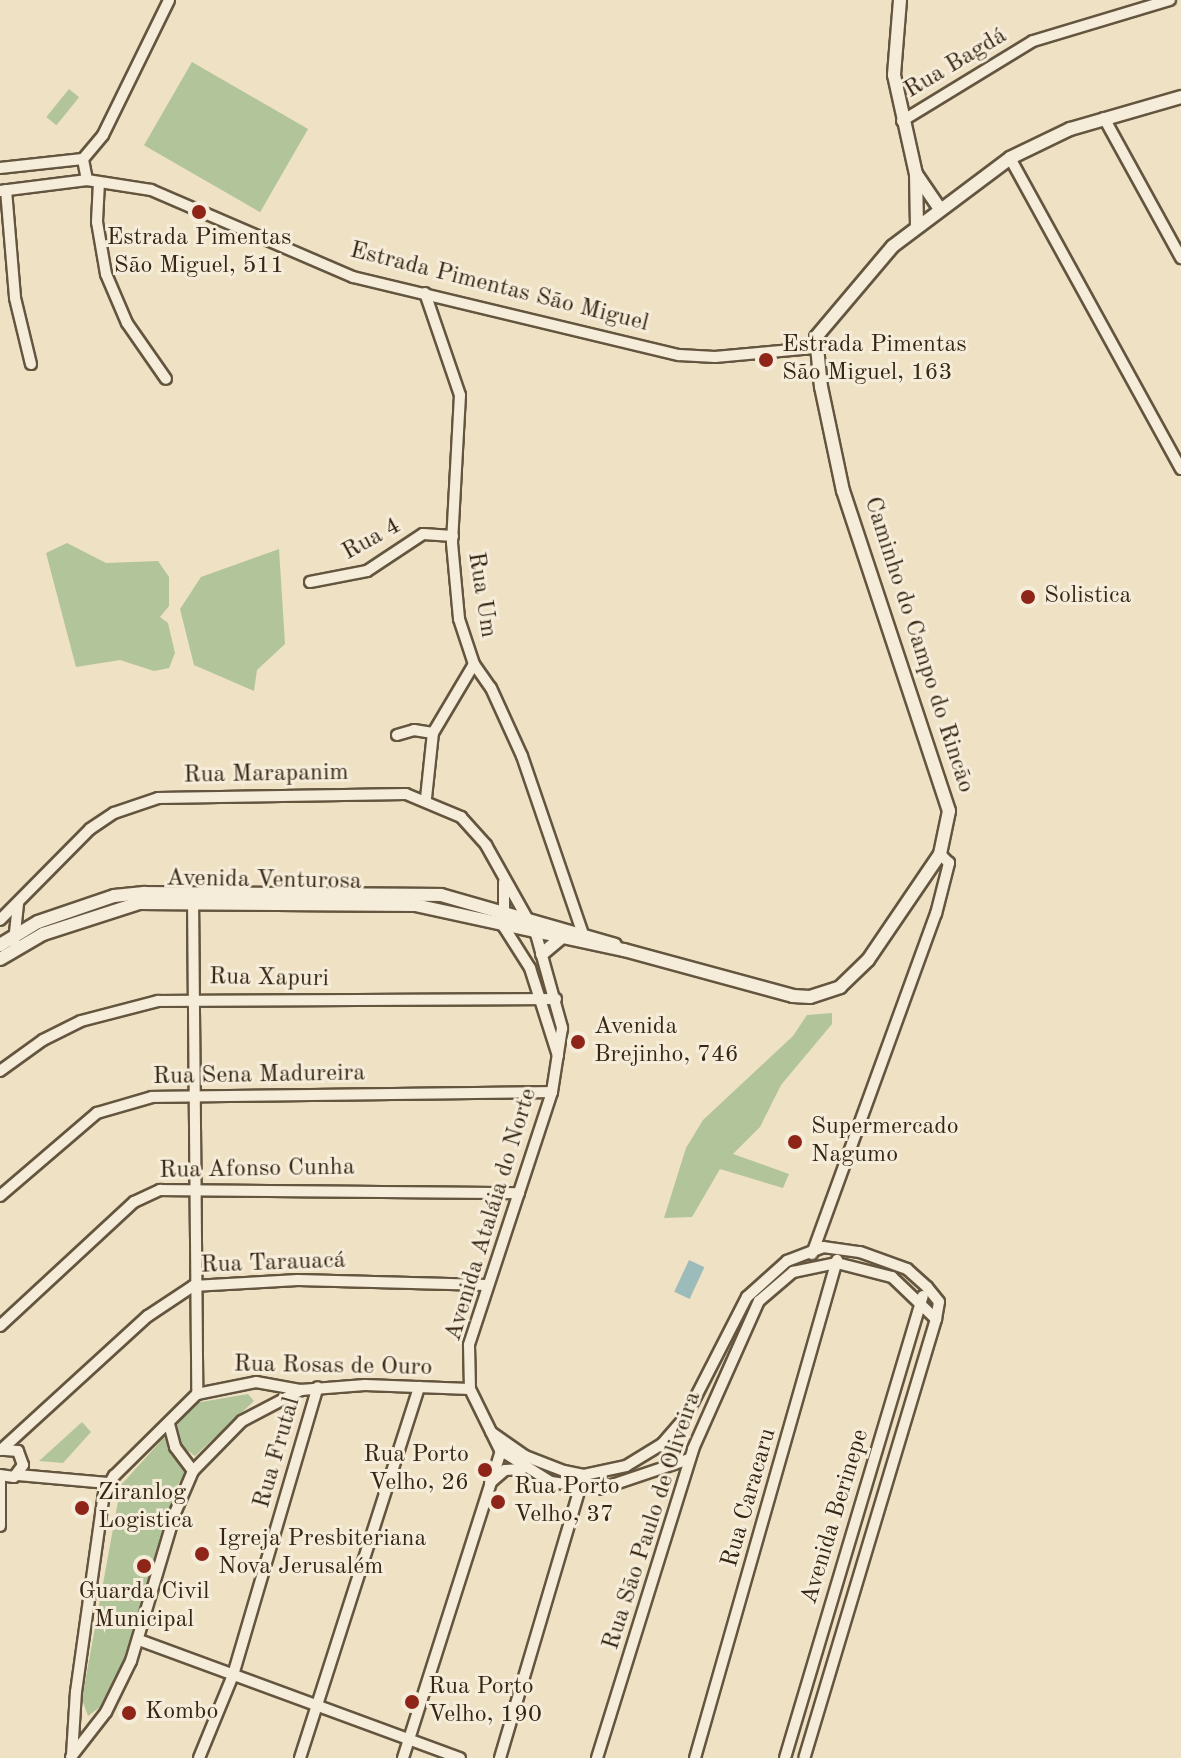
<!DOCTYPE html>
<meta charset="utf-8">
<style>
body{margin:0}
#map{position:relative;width:1181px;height:1758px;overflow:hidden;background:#efe1c4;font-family:"Old Standard TT",serif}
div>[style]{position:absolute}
.green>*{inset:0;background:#b2c49a;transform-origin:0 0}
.water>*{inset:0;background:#9cbcbc;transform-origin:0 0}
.roads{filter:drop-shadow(2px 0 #64553f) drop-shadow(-2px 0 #64553f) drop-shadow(0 2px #64553f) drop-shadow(0 -2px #64553f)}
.minor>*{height:10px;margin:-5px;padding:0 5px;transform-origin:5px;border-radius:5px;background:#f5ecd9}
.tertiary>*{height:12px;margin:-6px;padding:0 6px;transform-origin:6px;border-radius:6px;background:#f5ecd9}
.dots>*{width:22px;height:22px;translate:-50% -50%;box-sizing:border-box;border:4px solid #f5ecd9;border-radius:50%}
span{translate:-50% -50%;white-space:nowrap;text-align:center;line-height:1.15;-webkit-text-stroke:6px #f5ecd9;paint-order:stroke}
.street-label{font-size:24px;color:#362613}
.poi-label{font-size:24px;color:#362613}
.left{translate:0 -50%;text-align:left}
.right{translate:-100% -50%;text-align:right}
</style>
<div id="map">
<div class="green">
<i style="left:192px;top:62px;width:134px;height:96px;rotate:30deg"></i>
<i style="left:69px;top:89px;width:13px;height:36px;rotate:39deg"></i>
<i style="clip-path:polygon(67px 543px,106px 563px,158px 561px,169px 577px,169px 606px,160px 617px,168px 623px,175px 653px,169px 668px,154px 671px,120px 660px,76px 667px,46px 553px)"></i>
<i style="clip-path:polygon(279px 549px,285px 644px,257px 670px,254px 691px,194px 665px,180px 609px,201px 577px)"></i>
<i style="clip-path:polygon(832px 1013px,832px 1024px,781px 1085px,760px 1127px,733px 1154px,789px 1174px,783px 1188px,720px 1169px,692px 1217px,664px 1218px,686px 1148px,703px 1120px,793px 1036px,807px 1015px)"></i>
<i style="clip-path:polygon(248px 1394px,254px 1401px,195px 1456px,179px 1444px,174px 1427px,195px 1403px)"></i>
<i style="clip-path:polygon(82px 1422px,91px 1432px,63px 1463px,39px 1461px)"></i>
<i style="clip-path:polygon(168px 1433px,189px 1466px,177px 1486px,124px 1664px,104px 1704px,88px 1716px,82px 1699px,121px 1485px)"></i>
</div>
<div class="water">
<i style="left:689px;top:1260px;width:17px;height:35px;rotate:25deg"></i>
</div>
<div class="roads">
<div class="minor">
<i style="left:1104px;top:118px;width:160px;rotate:61.2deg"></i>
<i style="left:902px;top:121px;width:153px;rotate:-31.4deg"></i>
<i style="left:1033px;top:41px;width:143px;rotate:-16.7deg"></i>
<i style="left:1010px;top:158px;width:355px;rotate:61.2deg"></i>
<i style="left:0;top:168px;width:83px;rotate:-6.2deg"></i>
<i style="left:87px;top:180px;width:21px;rotate:-101deg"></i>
<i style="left:83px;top:159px;width:31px;rotate:-50deg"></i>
<i style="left:103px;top:135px;width:150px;rotate:-63.9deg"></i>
<i style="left:99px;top:182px;width:40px;rotate:92.9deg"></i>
<i style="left:97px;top:222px;width:53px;rotate:80.2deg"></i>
<i style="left:106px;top:274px;width:53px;rotate:66.8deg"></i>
<i style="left:127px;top:323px;width:68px;rotate:55.1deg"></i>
<i style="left:6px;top:190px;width:108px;rotate:85.2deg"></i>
<i style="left:15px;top:298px;width:68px;rotate:76.4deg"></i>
<i style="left:0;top:191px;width:88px;rotate:-7.2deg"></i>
<i style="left:87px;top:180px;width:65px;rotate:8.9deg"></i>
<i style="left:151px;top:190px;width:220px;rotate:23.3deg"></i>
<i style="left:353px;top:277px;width:335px;rotate:13.5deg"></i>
<i style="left:679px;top:355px;width:36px;rotate:3deg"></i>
<i style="left:715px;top:357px;width:99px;rotate:-5.2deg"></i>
<i style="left:425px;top:293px;width:108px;rotate:71.1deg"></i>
<i style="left:460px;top:395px;width:148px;rotate:93.1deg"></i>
<i style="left:452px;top:543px;width:76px;rotate:84.7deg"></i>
<i style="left:459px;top:619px;width:47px;rotate:71.6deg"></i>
<i style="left:474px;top:664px;width:29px;rotate:55deg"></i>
<i style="left:491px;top:688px;width:75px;rotate:65.5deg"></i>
<i style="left:522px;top:756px;width:188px;rotate:71.1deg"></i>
<i style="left:310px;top:582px;width:58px;rotate:-10.9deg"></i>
<i style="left:367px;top:571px;width:67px;rotate:-33.5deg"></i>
<i style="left:423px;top:534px;width:30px;rotate:4deg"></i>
<i style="left:397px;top:735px;width:18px;rotate:-16deg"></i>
<i style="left:414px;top:730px;width:19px;rotate:9deg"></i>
<i style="left:426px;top:798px;width:65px;rotate:-83.9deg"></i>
<i style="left:433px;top:733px;width:80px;rotate:-59.3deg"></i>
<i style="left:504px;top:882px;width:45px;rotate:90deg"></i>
<i style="left:504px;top:927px;width:49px;rotate:57.6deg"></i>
<i style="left:530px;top:968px;width:92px;rotate:72.3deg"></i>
<i style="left:193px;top:896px;width:498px;rotate:89.5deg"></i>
<i style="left:0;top:920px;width:128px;rotate:-45.3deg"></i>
<i style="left:90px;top:829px;width:29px;rotate:-34deg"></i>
<i style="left:114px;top:813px;width:46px;rotate:-18.8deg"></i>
<i style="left:158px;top:798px;width:248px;rotate:-0.9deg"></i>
<i style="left:406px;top:794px;width:60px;rotate:22.7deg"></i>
<i style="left:461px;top:817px;width:38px;rotate:48deg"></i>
<i style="left:486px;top:845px;width:102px;rotate:60.7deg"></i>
<i style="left:536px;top:934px;width:98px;rotate:74.5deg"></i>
<i style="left:562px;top:1028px;width:65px;rotate:98.9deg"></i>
<i style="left:552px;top:1092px;width:266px;rotate:108.2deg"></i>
<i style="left:469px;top:1345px;width:44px;rotate:88.7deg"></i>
<i style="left:470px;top:1389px;width:68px;rotate:63.8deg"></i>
<i style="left:500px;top:1450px;width:60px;rotate:32.1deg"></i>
<i style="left:551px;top:1482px;width:49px;rotate:8.1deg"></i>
<i style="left:600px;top:1489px;width:94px;rotate:-18.6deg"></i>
<i style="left:14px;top:942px;width:39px;rotate:-84deg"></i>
<i style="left:0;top:1071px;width:53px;rotate:-35.8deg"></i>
<i style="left:43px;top:1040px;width:42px;rotate:-26.6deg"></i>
<i style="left:81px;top:1021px;width:80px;rotate:-14.6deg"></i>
<i style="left:158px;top:1001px;width:398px;rotate:-0.3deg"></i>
<i style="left:0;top:1196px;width:128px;rotate:-40.6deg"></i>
<i style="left:97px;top:1113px;width:57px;rotate:-16.2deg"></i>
<i style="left:152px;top:1097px;width:400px;rotate:-0.7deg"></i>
<i style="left:812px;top:1254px;width:362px;rotate:-70deg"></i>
<i style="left:936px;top:914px;width:53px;rotate:-75.7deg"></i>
<i style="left:949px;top:863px;width:13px;rotate:-135deg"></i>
<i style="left:0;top:1326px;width:183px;rotate:-42.8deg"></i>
<i style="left:134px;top:1202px;width:29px;rotate:-25deg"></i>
<i style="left:160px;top:1190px;width:359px;rotate:0.5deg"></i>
<i style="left:169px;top:1424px;width:24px;rotate:75deg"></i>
<i style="left:175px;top:1447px;width:30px;rotate:53deg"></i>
<i style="left:491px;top:1432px;width:42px;rotate:35.2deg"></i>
<i style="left:525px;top:1456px;width:42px;rotate:21deg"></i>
<i style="left:564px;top:1471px;width:20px;rotate:11deg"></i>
<i style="left:584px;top:1475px;width:43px;rotate:-12.1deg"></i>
<i style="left:626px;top:1466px;width:42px;rotate:-31.4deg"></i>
<i style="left:662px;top:1444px;width:37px;rotate:-49deg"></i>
<i style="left:686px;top:1416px;width:134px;rotate:-62.9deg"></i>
<i style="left:747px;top:1297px;width:54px;rotate:-42deg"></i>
<i style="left:787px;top:1261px;width:39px;rotate:-21deg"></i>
<i style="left:823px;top:1247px;width:37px;rotate:8deg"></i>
<i style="left:860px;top:1252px;width:50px;rotate:19.9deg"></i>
<i style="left:907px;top:1269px;width:27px;rotate:42deg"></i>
<i style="left:927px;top:1287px;width:19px;rotate:51deg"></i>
<i style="left:939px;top:1302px;width:17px;rotate:100deg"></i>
<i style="left:936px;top:1319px;width:458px;rotate:106.7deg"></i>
<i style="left:1px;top:1450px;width:199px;rotate:-42.4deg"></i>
<i style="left:148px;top:1316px;width:54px;rotate:-33.7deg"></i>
<i style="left:193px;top:1286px;width:105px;rotate:-3.3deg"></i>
<i style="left:298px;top:1280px;width:189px;rotate:1.5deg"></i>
<i style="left:0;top:1475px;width:14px;rotate:8deg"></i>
<i style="left:14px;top:1477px;width:15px;rotate:-53deg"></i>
<i style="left:23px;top:1465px;width:15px;rotate:-110deg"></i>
<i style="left:18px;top:1451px;width:16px;rotate:-176deg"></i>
<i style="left:18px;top:1475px;width:90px;rotate:5.1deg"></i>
<i style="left:490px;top:1483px;width:20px;rotate:-41deg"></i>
<i style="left:505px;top:1470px;width:17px;rotate:-3deg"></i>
<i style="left:0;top:1526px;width:50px;rotate:-90deg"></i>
<i style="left:139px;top:1640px;width:342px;rotate:20.2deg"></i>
<i style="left:72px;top:1755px;width:63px;rotate:-86.4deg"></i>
<i style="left:76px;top:1692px;width:201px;rotate:-82deg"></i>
<i style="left:104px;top:1493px;width:20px;rotate:-60deg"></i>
<i style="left:114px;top:1476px;width:117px;rotate:-44.7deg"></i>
<i style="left:197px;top:1394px;width:60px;rotate:-11.5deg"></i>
<i style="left:256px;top:1382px;width:46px;rotate:10.1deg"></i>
<i style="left:301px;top:1390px;width:64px;rotate:-4.5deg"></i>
<i style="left:365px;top:1385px;width:105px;rotate:2.2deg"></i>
<i style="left:71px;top:1757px;width:57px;rotate:-52.1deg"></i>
<i style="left:106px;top:1712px;width:57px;rotate:-63.9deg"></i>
<i style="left:131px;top:1661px;width:154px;rotate:-73.4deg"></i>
<i style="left:175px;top:1513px;width:46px;rotate:-66.8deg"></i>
<i style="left:193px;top:1471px;width:70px;rotate:-45.6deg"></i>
<i style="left:242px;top:1421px;width:67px;rotate:-27.7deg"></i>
<i style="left:199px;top:1758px;width:90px;rotate:-67.7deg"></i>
<i style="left:233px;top:1675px;width:300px;rotate:-73.6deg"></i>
<i style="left:300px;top:1758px;width:390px;rotate:-72.2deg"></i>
<i style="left:403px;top:1758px;width:325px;rotate:-72.3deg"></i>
<i style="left:500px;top:1758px;width:295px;rotate:-73.5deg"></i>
<i style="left:597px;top:1758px;width:324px;rotate:-72.7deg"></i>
<i style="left:693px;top:1449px;width:162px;rotate:-66deg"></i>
<i style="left:759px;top:1301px;width:45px;rotate:-40.5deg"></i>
<i style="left:793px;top:1272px;width:45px;rotate:-11.6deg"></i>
<i style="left:837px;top:1263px;width:57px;rotate:14.3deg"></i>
<i style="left:892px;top:1277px;width:61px;rotate:43.7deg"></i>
<i style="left:695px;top:1758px;width:518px;rotate:-74.08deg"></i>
<i style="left:785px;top:1758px;width:482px;rotate:-73.4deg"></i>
</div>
<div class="tertiary">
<i style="left:900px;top:0;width:75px;rotate:94.6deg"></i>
<i style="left:894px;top:75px;width:101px;rotate:77.5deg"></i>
<i style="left:916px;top:174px;width:53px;rotate:88.9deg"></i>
<i style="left:916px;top:174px;width:42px;rotate:55.6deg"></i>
<i style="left:0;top:945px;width:44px;rotate:-31.2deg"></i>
<i style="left:38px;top:922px;width:80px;rotate:-18.9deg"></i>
<i style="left:114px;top:896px;width:30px;rotate:-6deg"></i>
<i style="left:144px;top:893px;width:297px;rotate:0.4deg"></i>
<i style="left:441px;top:895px;width:181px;rotate:16deg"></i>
<i style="left:542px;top:954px;width:23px;rotate:-40deg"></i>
<i style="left:0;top:959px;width:50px;rotate:-30.2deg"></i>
<i style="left:43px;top:934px;width:101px;rotate:-17.9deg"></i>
<i style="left:139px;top:903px;width:276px;rotate:0.4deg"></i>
<i style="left:415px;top:905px;width:214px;rotate:12.2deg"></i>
<i style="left:624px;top:950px;width:175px;rotate:15.2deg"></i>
<i style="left:793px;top:996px;width:17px;rotate:3deg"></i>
<i style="left:810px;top:997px;width:32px;rotate:-18deg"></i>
<i style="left:840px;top:987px;width:39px;rotate:-44deg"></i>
<i style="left:868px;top:960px;width:128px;rotate:-55.8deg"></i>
<i style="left:940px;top:854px;width:44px;rotate:-78.2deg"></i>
<i style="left:949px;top:811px;width:337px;rotate:-108.3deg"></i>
<i style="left:843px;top:491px;width:106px;rotate:-101.9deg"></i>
<i style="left:821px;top:387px;width:50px;rotate:-95.7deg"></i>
<i style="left:816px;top:337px;width:119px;rotate:-49.8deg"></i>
<i style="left:893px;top:246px;width:146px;rotate:-36.9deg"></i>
<i style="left:1010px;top:158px;width:67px;rotate:-25.8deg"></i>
<i style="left:1070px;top:129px;width:116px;rotate:-16.1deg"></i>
</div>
</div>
<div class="dots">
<i style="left:199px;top:212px;background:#8f2418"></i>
<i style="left:766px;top:360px;background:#8f2418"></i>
<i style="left:1028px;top:597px;background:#8f2418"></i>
<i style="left:578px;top:1042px;background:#8f2418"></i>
<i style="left:795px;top:1142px;background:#8f2418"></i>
<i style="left:485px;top:1470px;background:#8f2418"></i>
<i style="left:498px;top:1502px;background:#8f2418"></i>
<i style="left:82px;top:1508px;background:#8f2418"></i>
<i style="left:202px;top:1554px;background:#8f2418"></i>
<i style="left:144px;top:1566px;background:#8f2418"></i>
<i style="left:412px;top:1702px;background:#8f2418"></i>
<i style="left:129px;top:1713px;background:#8f2418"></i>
</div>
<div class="street-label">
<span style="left:956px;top:64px;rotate:-31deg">Rua Bagdá</span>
<span style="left:499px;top:288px;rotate:14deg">Estrada Pimentas São Miguel</span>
<span style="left:372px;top:540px;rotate:-29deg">Rua 4</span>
<span style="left:481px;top:595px;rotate:81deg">Rua Um</span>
<span style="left:918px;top:645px;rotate:72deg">Caminho do Campo do Rincão</span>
<span style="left:266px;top:775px;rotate:-1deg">Rua Marapanim</span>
<span style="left:264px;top:881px;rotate:1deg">Avenida Venturosa</span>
<span style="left:269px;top:979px;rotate:1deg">Rua Xapuri</span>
<span style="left:259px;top:1076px;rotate:-1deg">Rua Sena Madureira</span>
<span style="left:257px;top:1170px;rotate:-1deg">Rua Afonso Cunha</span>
<span style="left:492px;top:1215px;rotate:-73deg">Avenida Ataláia do Norte</span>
<span style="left:273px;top:1264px;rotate:-2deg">Rua Tarauacá</span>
<span style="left:333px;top:1367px;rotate:1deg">Rua Rosas de Ouro</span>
<span style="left:278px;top:1453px;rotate:-74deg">Rua Frutal</span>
<span style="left:750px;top:1498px;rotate:-74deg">Rua Caracaru</span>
<span style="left:836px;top:1517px;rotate:-73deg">Avenida Berinepe</span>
<span style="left:653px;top:1521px;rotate:-72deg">Rua São Paulo de Oliveira</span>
</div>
<div class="poi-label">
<span style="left:199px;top:253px">Estrada Pimentas<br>São Miguel, 511</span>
<span class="left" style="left:782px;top:360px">Estrada Pimentas<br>São Miguel, 163</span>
<span class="left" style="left:1044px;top:597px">Solistica</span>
<span class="left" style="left:594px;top:1042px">Avenida<br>Brejinho, 746</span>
<span class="left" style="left:811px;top:1142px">Supermercado<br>Nagumo</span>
<span class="right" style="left:469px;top:1470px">Rua Porto<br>Velho, 26</span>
<span class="left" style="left:514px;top:1502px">Rua Porto<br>Velho, 37</span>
<span class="left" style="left:98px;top:1508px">Ziranlog<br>Logistica</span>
<span class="left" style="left:218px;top:1554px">Igreja Presbiteriana<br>Nova Jerusalém</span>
<span style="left:144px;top:1607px">Guarda Civil<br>Municipal</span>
<span class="left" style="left:428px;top:1702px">Rua Porto<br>Velho, 190</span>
<span class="left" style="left:145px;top:1713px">Kombo</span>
</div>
</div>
